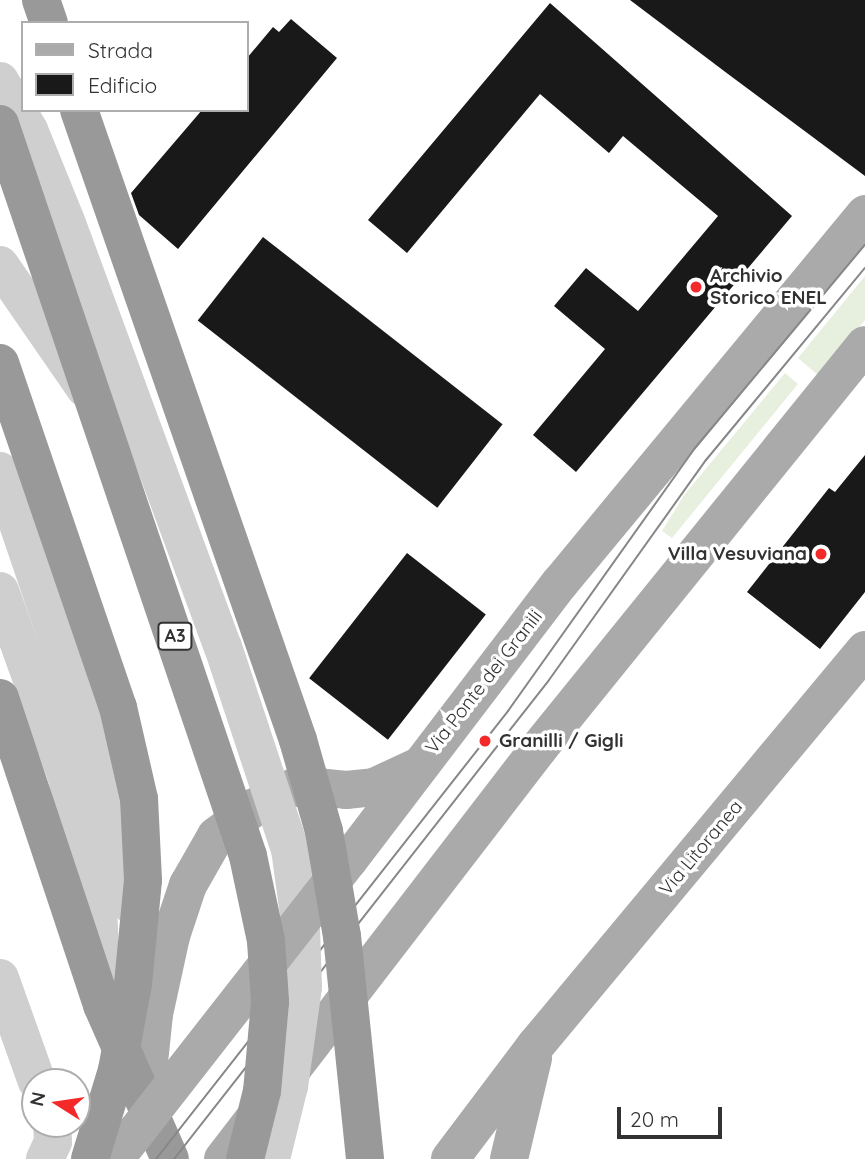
<!DOCTYPE html>
<style>
body{margin:0}
#map{position:relative;width:865px;height:1159px;overflow:hidden;background:#fff;font-family:Quicksand,sans-serif}
div>[style]{position:absolute}
.green>*{inset:0;background:#e7efdf}
.building>*{inset:0;background:#191919;transform-origin:0 0}
.minor>*{height:38px;margin:-19px;padding:0 19px;transform-origin:19px;border-radius:19px;background:#cfcfcf}
.major>*{height:38px;margin:-19px;padding:0 19px;transform-origin:19px;border-radius:19px;background:#aaa}
.highway>*{height:38px;margin:-19px;padding:0 19px;transform-origin:19px;border-radius:19px;background:#999}
.tram>*{height:2px;margin:-1px;padding:0 1px;transform-origin:1px;border-radius:1px;background:#878787}
.minor-bridge>*{height:38px;margin:-19px;padding:0 19px;transform-origin:19px;border-radius:19px;background:#cfcfcf}
.major-bridge>*{height:38px;margin:-19px;padding:0 19px;transform-origin:19px;border-radius:19px;background:#aaa}
.highway-bridge>*{height:38px;margin:-19px;padding:0 19px;transform-origin:19px;border-radius:19px;background:#999}
.dots>*{width:19px;height:19px;translate:-50% -50%;box-sizing:border-box;border:4px solid #fff;border-radius:50%}
span{translate:-50% -50%;white-space:nowrap;text-align:center;line-height:1.15;-webkit-text-stroke:7px #fff;paint-order:stroke}
.shield-label span{padding:2px 5px;background:#fff;border:2px solid;border-radius:5px;-webkit-text-stroke-width:0}
.shield-label{font-size:18px;color:#323232;font-weight:700}
.poi-label{font-size:19px;color:#323232;font-weight:700}
.left{translate:0 -50%;text-align:left}
.right{translate:-100% -50%;text-align:right}
.street-label{font-size:19px;color:#323232}
.legend{position:absolute;left:21px;top:21px;width:228px;height:91px;box-sizing:border-box;background:#fff;border:2px solid #adadad;margin:0;padding:9px 12px;list-style:none;font-size:21px;color:#323232}
.legend li{display:flex;align-items:center;gap:14px;height:35px}
.legend b{width:35px;border:2px solid #adadad}
.north{position:absolute;left:21px;top:1068px;width:70px;height:70px;box-sizing:border-box;background:#fff;border:2px solid #adadad;border-radius:50%;rotate:282deg;font-size:19px;font-weight:700;line-height:28px;text-align:center;color:#323232}
.north::after{content:'';display:block;margin:auto;width:24px;height:32px;background:#f4292a;clip-path:polygon(50% 0,100% 100%,50% 72%,0 100%)}
.scale{position:absolute;left:617px;top:1107px;width:105px;height:32px;box-sizing:border-box;border:4px solid #323232;border-top:0;padding-left:9px;font-size:21px;line-height:24px;white-space:nowrap;color:#323232;-webkit-text-stroke:5px #fff;paint-order:stroke}
</style>
<div id="map">
<div class="green">
<i style="clip-path:polygon(865px 276px,865px 320px,819px 376px,798px 358px)"></i>
<i style="clip-path:polygon(785px 373px,798px 384px,672px 538px,662px 531px,685px 494px)"></i>
</div>
<div class="building">
<i style="clip-path:polygon(630px 0,865px 0,865px 176px,728px 74px)"></i>
<i style="clip-path:polygon(550px 3px,792px 216px,576px 472px,533px 435px,605px 349px,554px 306px,586px 268px,638px 311px,718px 216px,623px 136px,609px 153px,540px 94px,407px 253px,368px 220px)"></i>
<i style="clip-path:polygon(291px 19px,337px 58px,178px 249px,139px 215px,131px 193px,202px 110px,247px 110px,247px 58px,273px 27px,279px 32px)"></i>
<i style="left:263px;top:237px;width:304px;height:106px;rotate:38deg"></i>
<i style="clip-path:polygon(865px 455px,865px 592px,820px 649px,747px 592px,829px 488px,835px 492px)"></i>
<i style="left:407px;top:553px;width:100px;height:159px;rotate:38deg"></i>
</div>
<div class="minor">
<i style="left:0;top:81px;width:57px;rotate:59.4deg"></i>
<i style="left:29px;top:130px;width:98px;rotate:67.9deg"></i>
<i style="left:0;top:265px;width:150px;rotate:55.4deg"></i>
<i style="left:0;top:471px;width:280px;rotate:71.2deg"></i>
<i style="left:90px;top:736px;width:176px;rotate:75.9deg"></i>
<i style="left:0;top:591px;width:195px;rotate:70.2deg"></i>
<i style="left:66px;top:774px;width:132px;rotate:76deg"></i>
<i style="left:98px;top:902px;width:85px;rotate:88deg"></i>
<i style="left:0;top:978px;width:110px;rotate:70.4deg"></i>
<i style="left:45px;top:1159px;width:19px;rotate:-65deg"></i>
<i style="left:53px;top:1142px;width:18px;rotate:-93deg"></i>
</div>
<div class="major">
<i style="left:348px;top:861px;width:350px;rotate:-52.7deg"></i>
<i style="left:560px;top:583px;width:479px;rotate:-50.4deg"></i>
<i style="left:145px;top:1100px;width:86px;rotate:-84deg"></i>
<i style="left:154px;top:1014px;width:80px;rotate:-77.7deg"></i>
<i style="left:171px;top:936px;width:54px;rotate:-71.6deg"></i>
<i style="left:188px;top:885px;width:56px;rotate:-60.3deg"></i>
<i style="left:216px;top:836px;width:49px;rotate:-36.6deg"></i>
<i style="left:255px;top:807px;width:48px;rotate:-27.1deg"></i>
<i style="left:298px;top:785px;width:48px;rotate:5.9deg"></i>
<i style="left:346px;top:790px;width:28px;rotate:-6deg"></i>
<i style="left:374px;top:787px;width:50px;rotate:-25deg"></i>
<i style="left:223px;top:1159px;width:518px;rotate:-52.44deg"></i>
<i style="left:539px;top:748px;width:518px;rotate:-51.03deg"></i>
<i style="left:450px;top:1159px;width:143px;rotate:-53deg"></i>
<i style="left:536px;top:1045px;width:514px;rotate:-50.21deg"></i>
<i style="left:509px;top:1159px;width:104px;rotate:-76.6deg"></i>
</div>
<div class="highway">
<i style="left:41px;top:0;width:24px;rotate:71deg"></i>
<i style="left:0;top:363px;width:364px;rotate:71.1deg"></i>
<i style="left:0;top:698px;width:324px;rotate:71.6deg"></i>
<i style="left:102px;top:1005px;width:168px;rotate:66.2deg"></i>
</div>
<div class="tram">
<i style="left:156px;top:1159px;width:570px;rotate:-51.84deg"></i>
<i style="left:508px;top:711px;width:323px;rotate:-54.6deg"></i>
<i style="left:695px;top:448px;width:265px;rotate:-50.1deg"></i>
<i style="left:174px;top:1159px;width:608px;rotate:-51.94deg"></i>
<i style="left:549px;top:680px;width:270px;rotate:-54.5deg"></i>
<i style="left:706px;top:460px;width:249px;rotate:-50.4deg"></i>
</div>
<div class="minor-bridge">
<i style="left:66px;top:221px;width:454px;rotate:69.8deg"></i>
<i style="left:223px;top:647px;width:213px;rotate:71.7deg"></i>
<i style="left:290px;top:849px;width:81px;rotate:82.2deg"></i>
<i style="left:301px;top:929px;width:58px;rotate:88deg"></i>
<i style="left:303px;top:987px;width:100px;rotate:98deg"></i>
<i style="left:289px;top:1086px;width:75px;rotate:103.9deg"></i>
</div>
<div class="major-bridge">
<i style="left:115px;top:1159px;width:378px;rotate:-52deg"></i>
</div>
<div class="highway-bridge">
<i style="left:79px;top:110px;width:667px;rotate:70.83deg"></i>
<i style="left:298px;top:740px;width:95px;rotate:74.1deg"></i>
<i style="left:324px;top:831px;width:107px;rotate:80.3deg"></i>
<i style="left:342px;top:936px;width:224px;rotate:84.1deg"></i>
<i style="left:0;top:124px;width:773px;rotate:71.28deg"></i>
<i style="left:248px;top:856px;width:87px;rotate:78deg"></i>
<i style="left:266px;top:941px;width:61px;rotate:86.2deg"></i>
<i style="left:270px;top:1002px;width:89px;rotate:95.1deg"></i>
<i style="left:262px;top:1091px;width:70px;rotate:104deg"></i>
<i style="left:90px;top:1159px;width:93px;rotate:-73.1deg"></i>
<i style="left:117px;top:1070px;width:87px;rotate:-79.5deg"></i>
<i style="left:133px;top:984px;width:104px;rotate:-84.5deg"></i>
<i style="left:143px;top:880px;width:81px;rotate:-92.8deg"></i>
<i style="left:139px;top:799px;width:94px;rotate:-102.9deg"></i>
</div>
<div class="dots">
<i style="left:696px;top:287px;background:#f4292a"></i>
<i style="left:821px;top:554px;background:#f4292a"></i>
<i style="left:485px;top:741px;background:#f4292a"></i>
</div>
<div class="shield-label">
<span style="left:175px;top:636px">A3</span>
</div>
<div class="poi-label">
<span class="left" style="left:710px;top:287px">Archivio<br>Storico ENEL</span>
<span class="right" style="left:807px;top:554px">Villa Vesuviana</span>
<span class="left" style="left:499px;top:741px">Granilli / Gigli</span>
</div>
<div class="street-label">
<span style="left:484px;top:682px;rotate:-52deg">Via Ponte dei Granili</span>
<span style="left:701px;top:848px;rotate:-50deg">Via Litoranea</span>
</div>
<ul class="legend">
<li><b style="height:9px;background:#aaa"></b>Strada</li>
<li><b style="height:19px;background:#191919"></b>Edificio</li>
</ul>
<div class="north">N</div>
<div class="scale">20 m</div>
</div>
